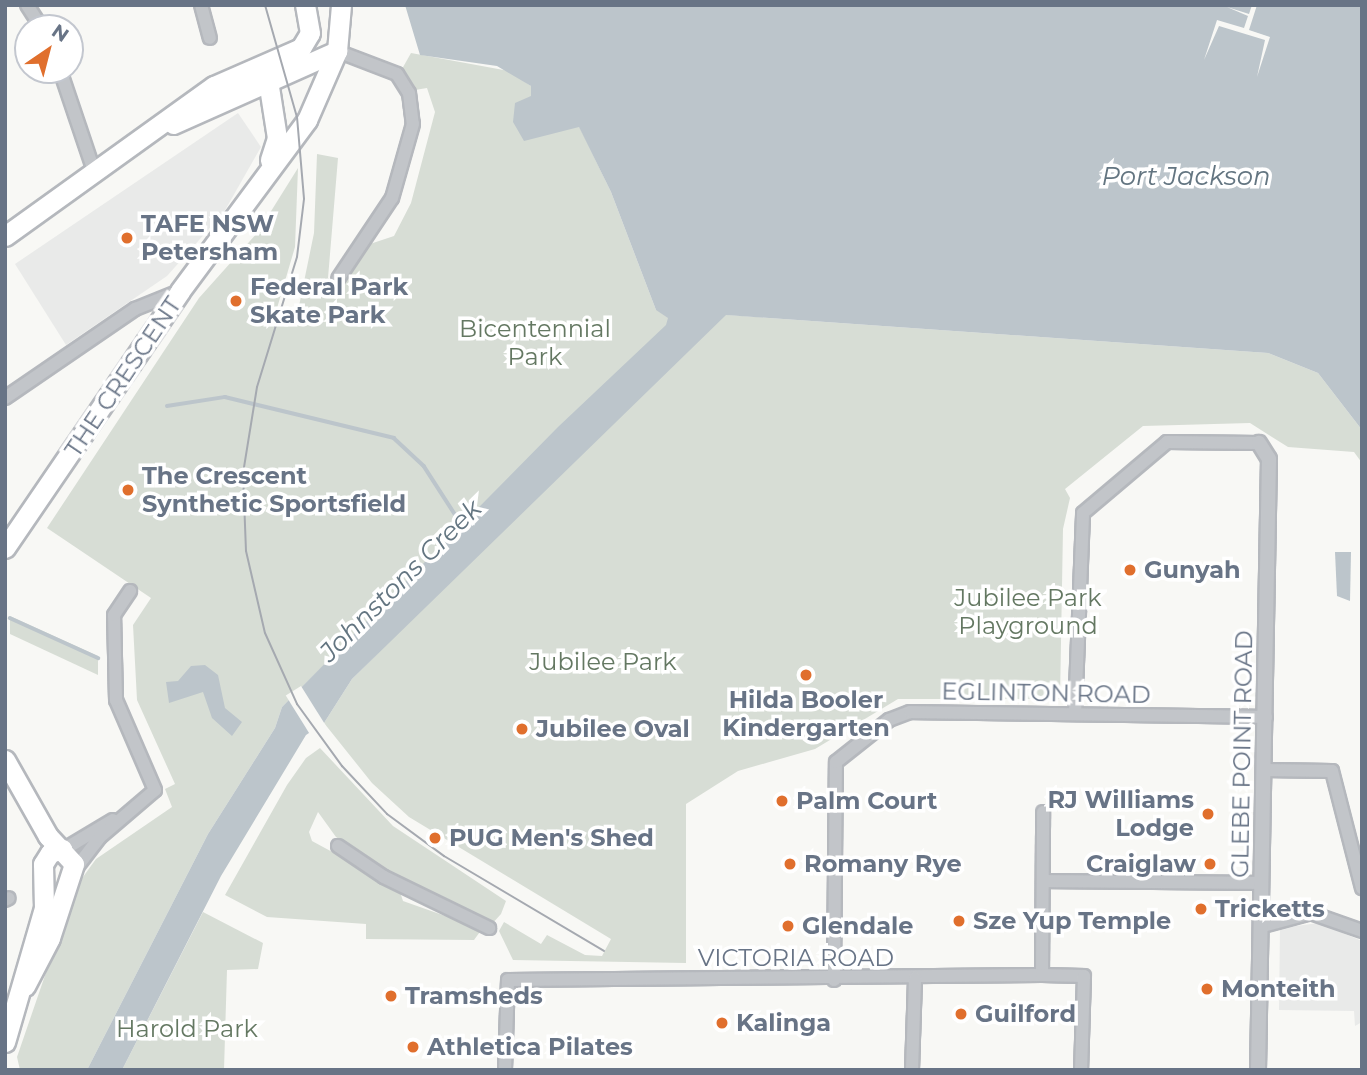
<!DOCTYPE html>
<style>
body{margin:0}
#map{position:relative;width:1367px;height:1075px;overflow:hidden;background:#f8f8f5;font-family:Montserrat,sans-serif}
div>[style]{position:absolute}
.built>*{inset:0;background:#e9eae9}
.green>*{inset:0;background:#d7ddd5}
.water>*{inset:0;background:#bcc5cb}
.pier>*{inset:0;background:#f8f8f5;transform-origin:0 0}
.stream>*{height:3.5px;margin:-1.75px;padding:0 1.75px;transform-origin:1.75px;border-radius:1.75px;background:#bcc5cb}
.roads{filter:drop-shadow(2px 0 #b5b8bd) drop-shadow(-2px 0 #b5b8bd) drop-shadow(0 2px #b5b8bd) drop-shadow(0 -2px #b5b8bd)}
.minor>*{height:12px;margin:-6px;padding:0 6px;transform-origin:6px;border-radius:6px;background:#c2c5c9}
.tertiary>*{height:14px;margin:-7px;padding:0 7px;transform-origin:7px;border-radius:7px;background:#c2c5c9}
.primary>*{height:19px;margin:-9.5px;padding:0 9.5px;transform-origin:9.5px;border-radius:9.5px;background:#fff}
.tram>*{height:2px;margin:-1px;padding:0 1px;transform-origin:1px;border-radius:1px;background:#a5a9b0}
.dots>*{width:19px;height:19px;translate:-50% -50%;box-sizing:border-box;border:4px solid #fff;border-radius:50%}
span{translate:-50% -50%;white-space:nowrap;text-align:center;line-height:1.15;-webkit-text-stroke:7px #fff;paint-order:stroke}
.poi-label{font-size:24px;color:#687486;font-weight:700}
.left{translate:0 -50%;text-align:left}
.right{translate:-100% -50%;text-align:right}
.park-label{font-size:24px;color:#647862}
.street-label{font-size:24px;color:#687486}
.water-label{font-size:26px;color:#637581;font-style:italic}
.frame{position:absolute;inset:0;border:7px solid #687486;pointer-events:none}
.north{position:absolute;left:14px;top:14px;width:70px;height:70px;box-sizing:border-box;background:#fff;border:2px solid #c3c7cf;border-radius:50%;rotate:35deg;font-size:19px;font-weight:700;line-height:28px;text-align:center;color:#687486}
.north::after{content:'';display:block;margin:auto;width:24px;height:32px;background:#e06f2d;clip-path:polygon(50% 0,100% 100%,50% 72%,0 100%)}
</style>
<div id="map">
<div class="built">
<i style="clip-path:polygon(238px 113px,261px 147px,224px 212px,167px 276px,66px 345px,15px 264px)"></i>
<i style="clip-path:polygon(1319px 923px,1362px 941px,1362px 1022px,1355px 1026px,1354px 1011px,1279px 1010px,1280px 928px)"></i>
</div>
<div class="green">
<i style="clip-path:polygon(411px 53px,509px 71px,531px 86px,532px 96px,579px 126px,611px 192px,656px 310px,1268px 353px,1318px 373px,1362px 430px,1362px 463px,1354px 452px,1288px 447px,1250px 423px,1143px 426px,1065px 489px,1070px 498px,1063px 529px,1060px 699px,898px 699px,815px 749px,738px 771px,686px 804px,686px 963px,513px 960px,499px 931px,504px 922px,541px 944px,547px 935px,585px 955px,602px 956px,611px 939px,409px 817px,372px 783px,324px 723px,352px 679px,542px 490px,462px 527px,282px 707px,275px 728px,208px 834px,87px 1070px,20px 1070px,17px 1057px,75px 888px,96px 859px,172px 807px,165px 789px,175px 784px,137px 700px,133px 625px,151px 598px,47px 528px,199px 298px,258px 232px,298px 168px,295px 247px,275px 315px,293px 320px,304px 308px,299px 306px,314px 233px,317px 154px,338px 158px,328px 278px,333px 282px,367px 245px,394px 236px,411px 203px,435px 112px,427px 88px,415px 90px,402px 69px)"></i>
<i style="clip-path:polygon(10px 616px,98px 656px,98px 675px,10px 634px)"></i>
<i style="clip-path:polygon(320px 748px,393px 826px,506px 901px,501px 914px,491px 925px,387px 872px,336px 837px,318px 812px,309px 832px,312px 841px,336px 854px,339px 850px,400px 892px,403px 901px,482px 929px,474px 940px,366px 939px,366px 924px,267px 917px,225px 895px,287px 785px,306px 758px)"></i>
<i style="clip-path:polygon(203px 912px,263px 943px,258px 969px,227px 970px,224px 1070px,122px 1070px)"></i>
</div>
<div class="water">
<i style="clip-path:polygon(405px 5px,1362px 5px,1362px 430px,1318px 373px,1268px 353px,726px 315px,352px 679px,324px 723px,306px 735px,221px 876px,122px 1070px,87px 1070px,208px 834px,275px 728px,282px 707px,558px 427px,666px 325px,668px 318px,656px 310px,611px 192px,579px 127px,524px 141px,513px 122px,515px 103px,531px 96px,531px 86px,497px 66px,420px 55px)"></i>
<i style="clip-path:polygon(1335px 552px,1351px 552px,1350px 601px,1337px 596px)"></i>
<i style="clip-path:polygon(205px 665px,218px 675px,225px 708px,242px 722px,232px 736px,212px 718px,203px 692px,169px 703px,166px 682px,178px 681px,191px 666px)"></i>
</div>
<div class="pier">
<i style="clip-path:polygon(1252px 5px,1257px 5px,1249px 30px,1270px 37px,1257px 77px,1265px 40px,1219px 26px,1204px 60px,1217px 20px,1244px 28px,1248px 16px,1227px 7px,1249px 14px)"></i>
<i style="left:301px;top:686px;width:47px;height:18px;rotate:58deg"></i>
</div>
<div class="stream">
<i style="left:167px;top:406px;width:59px;rotate:-8.8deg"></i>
<i style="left:225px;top:397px;width:174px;rotate:13.6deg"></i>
<i style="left:394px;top:438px;width:41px;rotate:43deg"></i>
<i style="left:424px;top:466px;width:74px;rotate:57.2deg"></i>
<i style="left:10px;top:618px;width:97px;rotate:24.4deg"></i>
</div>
<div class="roads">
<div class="minor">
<i style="left:27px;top:5px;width:27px;rotate:57deg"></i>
<i style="left:201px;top:5px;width:34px;rotate:75deg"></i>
<i style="left:337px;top:51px;width:64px;rotate:21deg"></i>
<i style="left:397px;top:74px;width:22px;rotate:58deg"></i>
<i style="left:409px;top:93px;width:31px;rotate:83deg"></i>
<i style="left:413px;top:124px;width:77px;rotate:105.8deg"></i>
<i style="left:392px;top:198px;width:97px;rotate:123.7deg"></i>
<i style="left:60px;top:70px;width:110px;rotate:71.4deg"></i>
<i style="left:5px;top:398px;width:158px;rotate:-34.4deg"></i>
<i style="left:135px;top:309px;width:48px;rotate:-21.8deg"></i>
<i style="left:1075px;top:714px;width:201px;rotate:-87.7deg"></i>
<i style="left:1083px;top:513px;width:110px;rotate:-40.2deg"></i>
<i style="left:1167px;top:442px;width:92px;rotate:0.6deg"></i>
<i style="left:1264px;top:770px;width:68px;rotate:0.8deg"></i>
<i style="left:1332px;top:771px;width:121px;rotate:75.6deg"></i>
<i style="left:338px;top:846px;width:55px;rotate:34deg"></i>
<i style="left:384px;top:877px;width:117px;rotate:25.9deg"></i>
<i style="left:63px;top:850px;width:58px;rotate:-31deg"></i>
<i style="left:73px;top:872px;width:44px;rotate:-52.4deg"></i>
<i style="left:100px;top:837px;width:72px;rotate:-40.5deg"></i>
<i style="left:155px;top:790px;width:98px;rotate:-113.4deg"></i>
<i style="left:116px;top:700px;width:85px;rotate:-91.3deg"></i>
<i style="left:114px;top:615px;width:29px;rotate:-56deg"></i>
<i style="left:1043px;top:881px;width:219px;rotate:0.5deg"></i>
<i style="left:5px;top:900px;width:4px;rotate:-27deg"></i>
<i style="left:1263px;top:926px;width:50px;rotate:-15.2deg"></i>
<i style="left:1311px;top:913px;width:54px;rotate:19.4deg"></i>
<i style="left:1042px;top:975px;width:163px;rotate:-89.6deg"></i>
<i style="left:834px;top:980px;width:218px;rotate:-89.5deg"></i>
<i style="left:836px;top:762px;width:68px;rotate:-38.4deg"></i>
<i style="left:889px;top:720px;width:22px;rotate:-21deg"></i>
<i style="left:910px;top:712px;width:356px;rotate:0.8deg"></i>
<i style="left:505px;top:1070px;width:90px;rotate:-88.1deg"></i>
<i style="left:508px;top:980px;width:534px;rotate:-0.54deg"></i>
<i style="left:1042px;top:975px;width:42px;rotate:1.4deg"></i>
<i style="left:1084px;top:976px;width:94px;rotate:91.8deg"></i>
<i style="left:912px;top:1070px;width:92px;rotate:-88.1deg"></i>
</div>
<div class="tertiary">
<i style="left:1258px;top:1070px;width:611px;rotate:-88.97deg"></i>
<i style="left:1269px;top:459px;width:19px;rotate:-122deg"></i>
</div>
<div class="primary">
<i style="left:267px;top:74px;width:65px;rotate:81.1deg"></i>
<i style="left:277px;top:138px;width:23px;rotate:108deg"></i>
<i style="left:173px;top:124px;width:180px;rotate:-24deg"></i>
<i style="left:5px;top:236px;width:257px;rotate:-35.7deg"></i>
<i style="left:214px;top:86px;width:95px;rotate:-23.6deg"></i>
<i style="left:301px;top:48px;width:17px;rotate:-59deg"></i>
<i style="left:310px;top:33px;width:28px;rotate:-100deg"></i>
<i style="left:5px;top:548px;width:311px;rotate:-55.7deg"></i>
<i style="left:180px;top:291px;width:213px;rotate:-53.4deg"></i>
<i style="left:307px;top:120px;width:75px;rotate:-66.5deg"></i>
<i style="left:337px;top:51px;width:46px;rotate:-85deg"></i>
<i style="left:5px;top:760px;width:87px;rotate:60.5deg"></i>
<i style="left:48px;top:836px;width:38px;rotate:47deg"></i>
<i style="left:74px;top:864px;width:78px;rotate:108deg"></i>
<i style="left:50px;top:938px;width:54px;rotate:117.5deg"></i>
<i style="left:5px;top:1042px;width:140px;rotate:-73.8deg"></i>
<i style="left:44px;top:908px;width:44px;rotate:-91.3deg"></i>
<i style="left:43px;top:864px;width:13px;rotate:-58deg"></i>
<i style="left:50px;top:853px;width:13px;rotate:-18deg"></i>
</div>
</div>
<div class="tram">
<i style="left:265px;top:5px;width:116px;rotate:74.1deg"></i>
<i style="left:297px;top:117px;width:82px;rotate:85.1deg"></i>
<i style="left:304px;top:199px;width:58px;rotate:96.9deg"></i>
<i style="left:297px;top:257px;width:136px;rotate:107.1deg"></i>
<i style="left:257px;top:387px;width:87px;rotate:99.2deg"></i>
<i style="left:243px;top:473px;width:78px;rotate:87.8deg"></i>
<i style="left:246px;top:551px;width:84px;rotate:77deg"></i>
<i style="left:265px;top:633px;width:78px;rotate:65.7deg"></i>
<i style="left:297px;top:704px;width:77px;rotate:54deg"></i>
<i style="left:342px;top:766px;width:66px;rotate:46.8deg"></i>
<i style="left:387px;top:814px;width:71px;rotate:36.4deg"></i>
<i style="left:444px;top:856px;width:186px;rotate:30.7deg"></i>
</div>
<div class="dots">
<i style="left:127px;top:238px;background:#e06f2d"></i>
<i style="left:236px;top:301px;background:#e06f2d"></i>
<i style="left:128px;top:490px;background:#e06f2d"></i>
<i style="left:1130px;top:570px;background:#e06f2d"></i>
<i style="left:806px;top:675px;background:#e06f2d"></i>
<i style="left:522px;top:729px;background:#e06f2d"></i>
<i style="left:782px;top:801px;background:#e06f2d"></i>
<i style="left:1208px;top:814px;background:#e06f2d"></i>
<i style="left:435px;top:838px;background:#e06f2d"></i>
<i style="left:790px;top:864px;background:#e06f2d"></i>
<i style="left:1210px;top:864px;background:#e06f2d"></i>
<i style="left:1201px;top:909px;background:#e06f2d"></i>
<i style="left:959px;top:921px;background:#e06f2d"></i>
<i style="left:788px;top:926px;background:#e06f2d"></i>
<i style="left:1207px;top:989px;background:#e06f2d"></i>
<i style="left:391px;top:996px;background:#e06f2d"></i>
<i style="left:961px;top:1014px;background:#e06f2d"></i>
<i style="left:722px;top:1023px;background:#e06f2d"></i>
<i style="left:413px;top:1047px;background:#e06f2d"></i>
</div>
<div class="poi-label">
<span class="left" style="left:141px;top:238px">TAFE NSW<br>Petersham</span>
<span class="left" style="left:250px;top:301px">Federal Park<br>Skate Park</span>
<span class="left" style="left:142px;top:490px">The Crescent<br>Synthetic Sportsfield</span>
<span class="left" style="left:1144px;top:570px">Gunyah</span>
<span style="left:806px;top:714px">Hilda Booler<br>Kindergarten</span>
<span class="left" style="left:536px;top:729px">Jubilee Oval</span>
<span class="right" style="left:1194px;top:814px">RJ Williams<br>Lodge</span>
<span class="left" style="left:796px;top:801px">Palm Court</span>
<span class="left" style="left:449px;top:838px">PUG Men's Shed</span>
<span class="left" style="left:804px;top:864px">Romany Rye</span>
<span class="right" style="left:1196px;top:864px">Craiglaw</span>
<span class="left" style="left:1215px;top:909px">Tricketts</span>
<span class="left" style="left:973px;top:921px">Sze Yup Temple</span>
<span class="left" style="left:802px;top:926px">Glendale</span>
<span class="left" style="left:1221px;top:989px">Monteith</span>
<span class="left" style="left:405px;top:996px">Tramsheds</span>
<span class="left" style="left:975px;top:1014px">Guilford</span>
<span class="left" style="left:736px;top:1023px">Kalinga</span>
<span class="left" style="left:427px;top:1047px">Athletica Pilates</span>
</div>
<div class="park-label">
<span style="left:535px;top:343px">Bicentennial<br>Park</span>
<span style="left:1028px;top:612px">Jubilee Park<br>Playground</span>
<span style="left:603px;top:662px">Jubilee Park</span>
<span style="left:187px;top:1029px">Harold Park</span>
</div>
<div class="street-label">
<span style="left:123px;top:377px;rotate:-56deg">THE CRESCENT</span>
<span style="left:1046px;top:693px;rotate:1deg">EGLINTON ROAD</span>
<span style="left:1242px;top:754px;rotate:-89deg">GLEBE POINT ROAD</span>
<span style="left:796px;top:958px">VICTORIA ROAD</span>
</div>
<div class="water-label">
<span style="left:1186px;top:177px">Port Jackson</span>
<span style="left:401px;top:581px;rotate:-45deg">Johnstons Creek</span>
</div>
<div class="frame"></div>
<div class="north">N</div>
</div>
